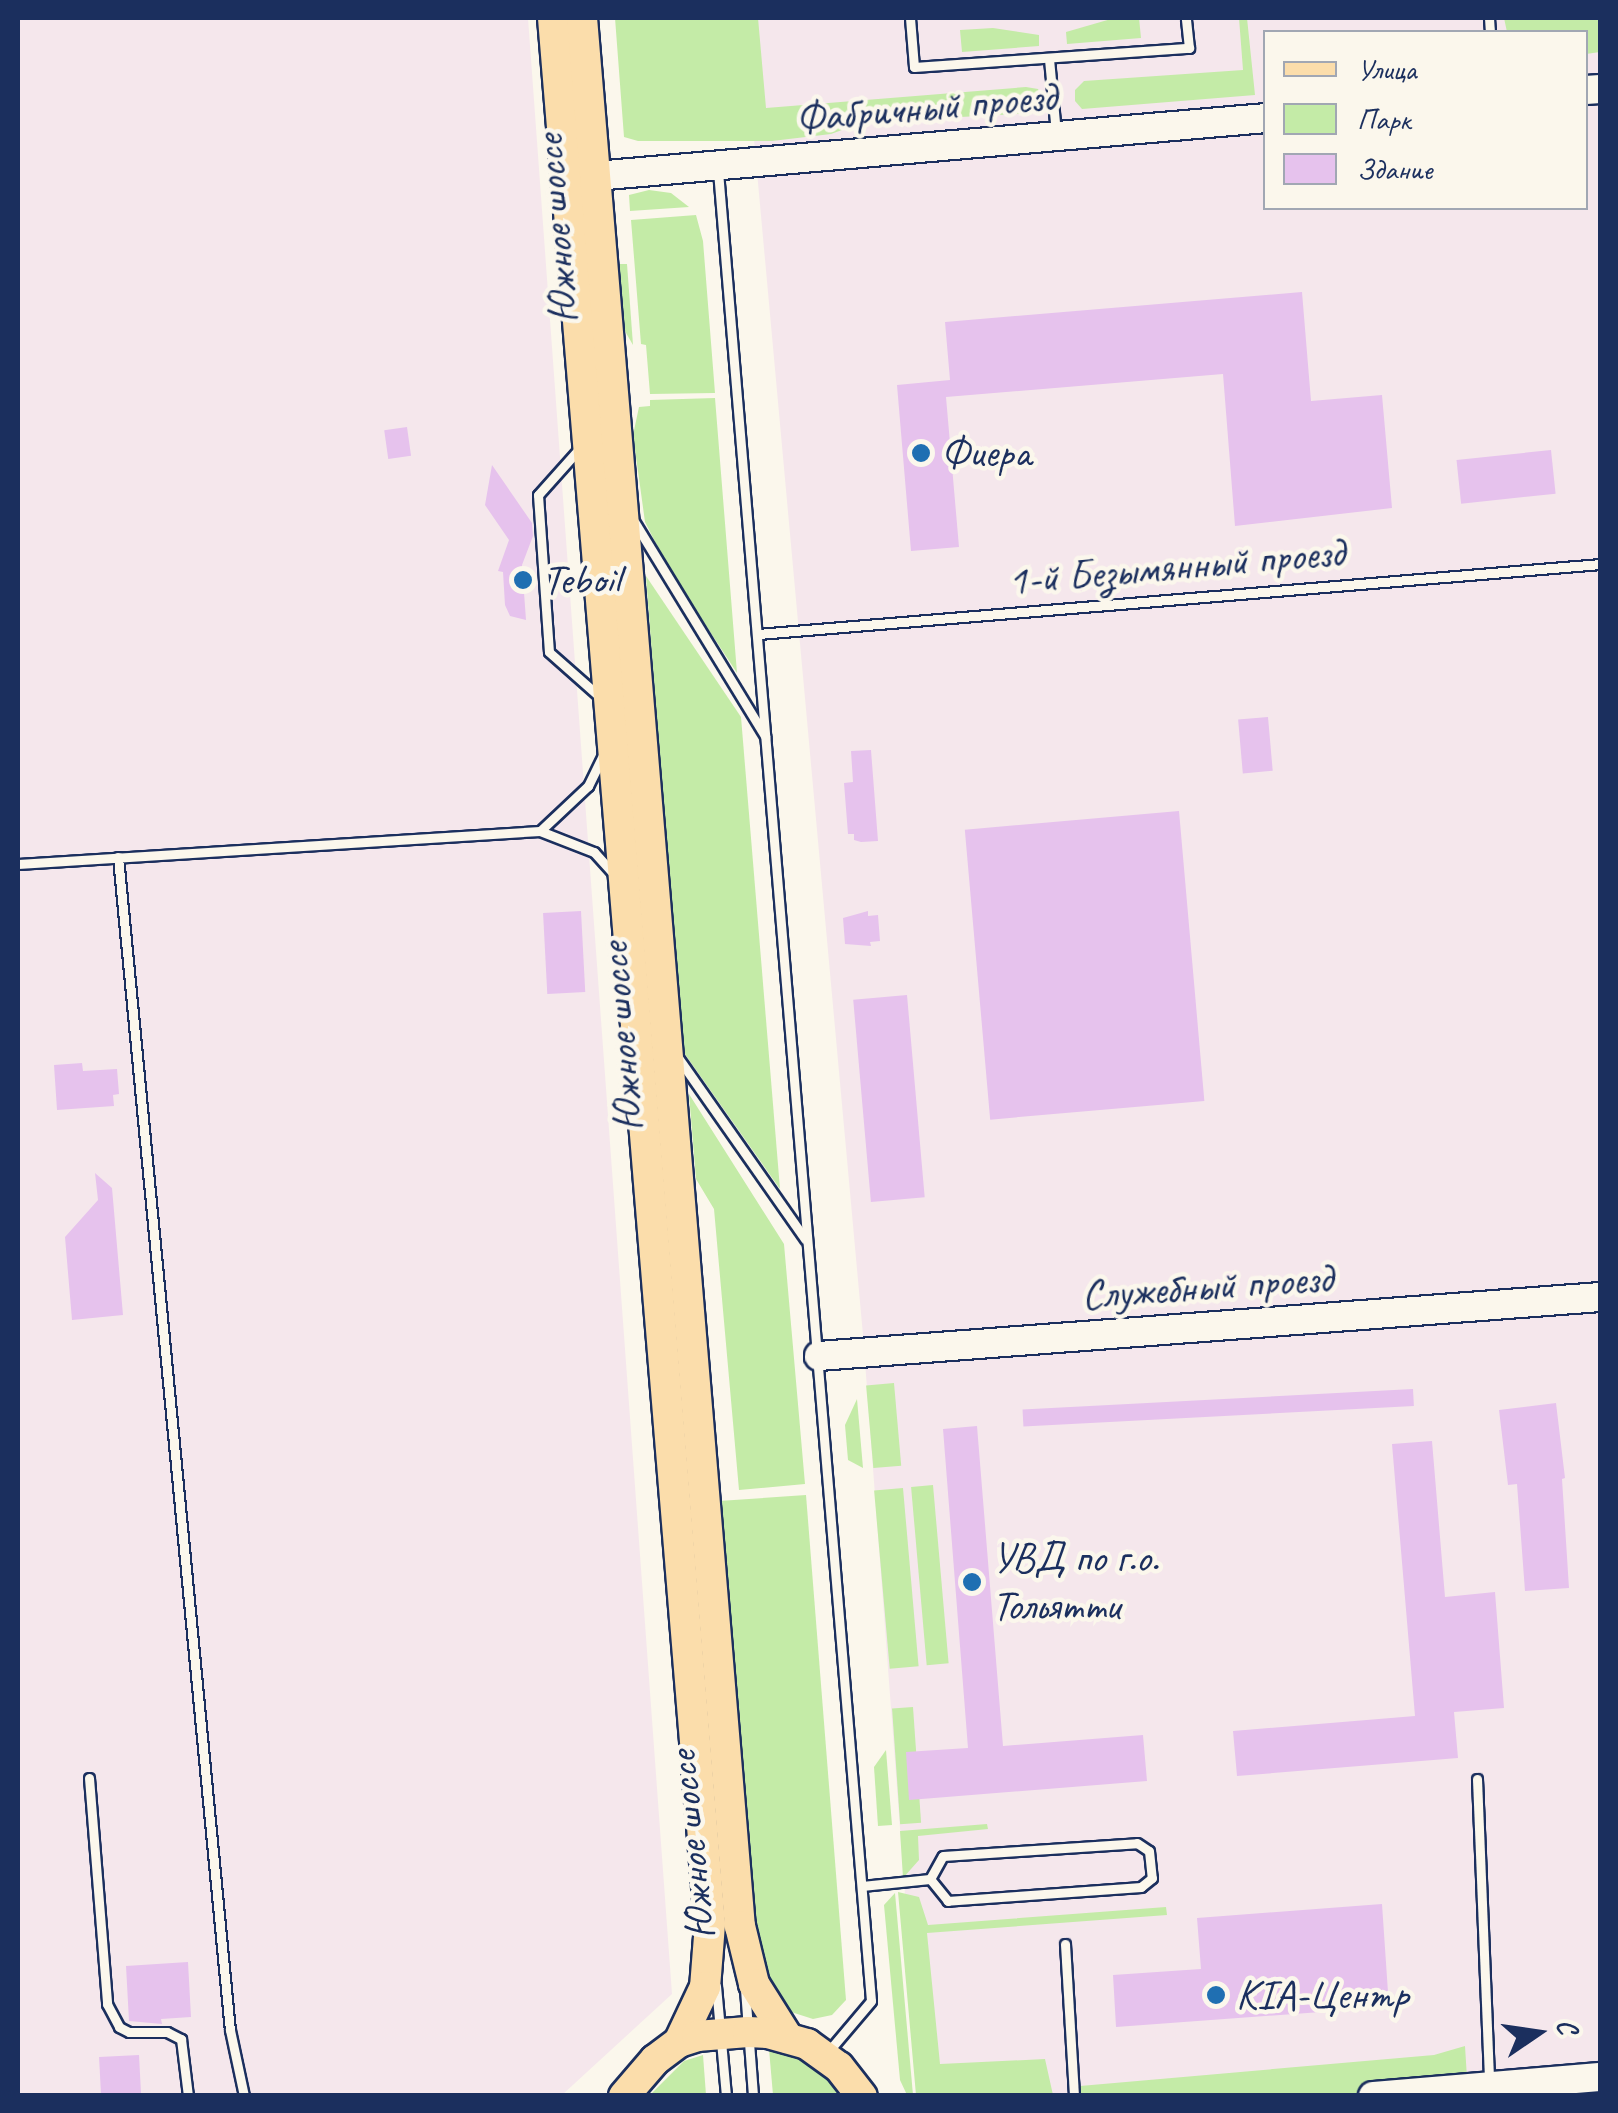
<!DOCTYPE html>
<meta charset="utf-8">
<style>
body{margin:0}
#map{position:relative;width:1618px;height:2113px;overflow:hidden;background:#fbf7ec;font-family:Caveat,sans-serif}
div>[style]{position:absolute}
.built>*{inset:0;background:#f5e7ec}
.green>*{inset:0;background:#c4eba7;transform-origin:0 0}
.building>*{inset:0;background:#e6c2ed;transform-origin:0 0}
.roads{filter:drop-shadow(2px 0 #1b2f5e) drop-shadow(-2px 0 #1b2f5e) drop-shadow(0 2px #1b2f5e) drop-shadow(0 -2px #1b2f5e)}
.lane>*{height:9px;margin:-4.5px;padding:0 4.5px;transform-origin:4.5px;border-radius:4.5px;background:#fbf7ec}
.secondary>*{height:28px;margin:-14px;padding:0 14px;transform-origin:14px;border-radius:14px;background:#fbf7ec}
.primary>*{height:30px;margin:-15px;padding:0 15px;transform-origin:15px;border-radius:15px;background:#fbddab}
.dots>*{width:28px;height:28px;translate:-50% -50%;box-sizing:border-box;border:5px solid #fbf7ec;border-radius:50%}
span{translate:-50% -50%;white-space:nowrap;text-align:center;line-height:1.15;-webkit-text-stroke:9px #fbf7ec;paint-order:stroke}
.street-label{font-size:42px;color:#1b2f5e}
.poi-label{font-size:42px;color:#1b2f5e}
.left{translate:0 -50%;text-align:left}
.frame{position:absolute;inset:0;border:20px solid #1b2f5e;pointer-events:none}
.legend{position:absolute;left:1263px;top:30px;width:325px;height:180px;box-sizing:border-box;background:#fbf7ec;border:2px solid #a1a7b3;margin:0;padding:12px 18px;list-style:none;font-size:30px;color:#1b2f5e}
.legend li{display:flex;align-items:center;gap:20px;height:50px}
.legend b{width:50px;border:2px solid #a1a7b3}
.north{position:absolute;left:1488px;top:1983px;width:100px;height:100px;-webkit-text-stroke:8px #fbf7ec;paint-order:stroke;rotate:77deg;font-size:28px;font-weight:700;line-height:40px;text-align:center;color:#1b2f5e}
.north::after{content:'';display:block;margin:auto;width:35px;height:45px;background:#1b2f5e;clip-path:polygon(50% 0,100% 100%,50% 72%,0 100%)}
</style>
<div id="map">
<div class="built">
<i style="clip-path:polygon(18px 18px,528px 18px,672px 1994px,562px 2095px,18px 2095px)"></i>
<i style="clip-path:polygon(evenodd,743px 18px,1600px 18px,1600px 2095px,920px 2095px,863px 1335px,743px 18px,1266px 32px,1586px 32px,1586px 208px,1266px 208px,1266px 32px)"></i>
</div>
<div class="green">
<i style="clip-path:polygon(615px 18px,758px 18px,766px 108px,1026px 87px,1038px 89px,1045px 105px,1036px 113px,864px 122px,831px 134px,772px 141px,638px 141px,624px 137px)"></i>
<i style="clip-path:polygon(1139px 18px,1141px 38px,1067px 44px,1066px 32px,1111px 19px)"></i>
<i style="clip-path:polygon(1239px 18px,1247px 18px,1255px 95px,1082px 109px,1075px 101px,1075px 90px,1084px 81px,1243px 70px)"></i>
<i style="clip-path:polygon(1504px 18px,1600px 18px,1600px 52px,1586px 54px,1586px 32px,1507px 32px)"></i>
<i style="clip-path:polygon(993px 28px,1039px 35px,1039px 46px,962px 52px,960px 30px)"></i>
<i style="clip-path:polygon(649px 190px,671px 193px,689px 207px,630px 211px,629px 195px)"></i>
<i style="clip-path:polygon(696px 215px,703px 241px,715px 393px,650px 394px,646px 345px,641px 344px,631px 220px)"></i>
<i style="clip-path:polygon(617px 264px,627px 264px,633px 345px,622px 326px)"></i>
<i style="clip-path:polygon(715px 398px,737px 673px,669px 569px,645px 522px,633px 435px,639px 407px,650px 406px,650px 400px)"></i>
<i style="clip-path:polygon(646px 576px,741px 717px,780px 1189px,682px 1050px)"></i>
<i style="clip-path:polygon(689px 1094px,784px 1244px,805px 1484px,739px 1490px,714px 1209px,696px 1179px)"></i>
<i style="left:894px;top:1383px;width:83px;height:28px;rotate:85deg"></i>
<i style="clip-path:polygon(857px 1399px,863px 1468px,848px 1460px,845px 1425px)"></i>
<i style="left:933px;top:1485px;width:179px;height:22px;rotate:85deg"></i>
<i style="left:903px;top:1488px;width:179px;height:29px;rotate:85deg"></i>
<i style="clip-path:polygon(806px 1495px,846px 2000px,832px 2015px,813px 2019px,788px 2011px,758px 1968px,719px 1501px)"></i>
<i style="left:913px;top:1707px;width:116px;height:21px;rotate:86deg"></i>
<i style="clip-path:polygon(886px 1750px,892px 1825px,878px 1826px,874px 1767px)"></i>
<i style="clip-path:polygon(987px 1824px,988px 1829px,918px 1836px,919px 1860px,903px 1878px,900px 1831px)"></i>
<i style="clip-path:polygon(898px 1892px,919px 1897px,928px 1925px,1166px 1907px,1167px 1915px,927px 1933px,940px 2064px,1045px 2059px,1053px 2095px,916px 2095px)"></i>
<i style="clip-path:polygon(895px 1893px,913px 2095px,907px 2095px,900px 2080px,884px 1905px)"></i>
<i style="clip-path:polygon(1465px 2046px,1467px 2078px,1456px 2086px,1334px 2096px,1080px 2096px,1080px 2086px,1434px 2055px)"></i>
<i style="clip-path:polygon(769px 2049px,799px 2054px,824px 2072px,843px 2095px,773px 2095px)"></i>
<i style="clip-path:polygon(703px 2055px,706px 2095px,650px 2095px,684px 2061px)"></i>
</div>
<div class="building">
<i style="clip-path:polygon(1302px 292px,1311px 401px,1382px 395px,1392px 508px,1235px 526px,1223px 374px,946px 397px,959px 547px,911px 551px,897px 385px,950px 380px,945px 322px)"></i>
<i style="left:407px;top:427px;width:29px;height:23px;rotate:82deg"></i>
<i style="left:1551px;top:450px;width:44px;height:95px;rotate:84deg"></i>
<i style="clip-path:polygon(492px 465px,532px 523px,533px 536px,522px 565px,526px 620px,510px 616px,505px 605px,503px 572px,498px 571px,509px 540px,485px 505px)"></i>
<i style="left:1268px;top:717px;width:54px;height:30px;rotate:85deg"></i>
<i style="clip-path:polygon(871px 750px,878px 841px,861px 842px,854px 840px,854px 834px,848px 834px,844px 783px,853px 782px,851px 751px)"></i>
<i style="left:1179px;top:811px;width:291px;height:215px;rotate:85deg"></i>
<i style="left:581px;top:911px;width:81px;height:38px;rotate:87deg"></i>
<i style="clip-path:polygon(868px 911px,868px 916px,878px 915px,880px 941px,870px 942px,871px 946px,845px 944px,843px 918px)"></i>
<i style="left:907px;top:995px;width:203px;height:54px;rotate:85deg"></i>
<i style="clip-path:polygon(82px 1063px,83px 1071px,117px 1069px,119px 1094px,113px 1095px,114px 1106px,57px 1110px,54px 1065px)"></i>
<i style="clip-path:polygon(95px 1173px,112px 1188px,123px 1315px,72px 1320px,65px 1237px,98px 1200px)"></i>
<i style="left:1413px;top:1389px;width:17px;height:391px;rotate:87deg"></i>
<i style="clip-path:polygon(1556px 1403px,1565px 1478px,1562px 1479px,1569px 1588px,1525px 1591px,1517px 1484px,1508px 1485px,1499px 1410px)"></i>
<i style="clip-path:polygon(977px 1426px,1003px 1746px,1143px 1735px,1147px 1781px,909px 1800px,906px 1752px,968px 1748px,943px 1429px)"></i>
<i style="clip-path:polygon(1432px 1441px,1445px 1597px,1495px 1592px,1504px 1708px,1454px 1712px,1458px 1758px,1237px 1776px,1233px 1731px,1415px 1716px,1392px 1444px)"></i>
<i style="clip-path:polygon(1382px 1904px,1389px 2007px,1116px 2027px,1113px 1975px,1201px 1969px,1197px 1918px)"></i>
<i style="clip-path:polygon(188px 1962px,191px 2017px,161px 2019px,162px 2024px,129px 2021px,126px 1966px)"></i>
<i style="left:139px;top:2055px;width:41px;height:40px;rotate:87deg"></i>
</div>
<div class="roads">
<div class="lane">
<i style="left:910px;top:18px;width:49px;rotate:85.3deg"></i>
<i style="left:914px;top:67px;width:276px;rotate:-4deg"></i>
<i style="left:1189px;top:48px;width:30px;rotate:-96deg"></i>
<i style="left:1489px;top:18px;width:14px;rotate:86deg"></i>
<i style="left:1049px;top:59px;width:74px;rotate:84.6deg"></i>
<i style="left:718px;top:171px;width:1836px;rotate:85.22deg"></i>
<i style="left:871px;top:2001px;width:68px;rotate:130.2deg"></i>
<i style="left:580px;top:448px;width:63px;rotate:131.8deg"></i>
<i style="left:538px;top:495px;width:157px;rotate:86deg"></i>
<i style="left:549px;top:652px;width:69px;rotate:41.5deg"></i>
<i style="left:635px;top:523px;width:250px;rotate:58.6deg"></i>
<i style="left:758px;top:634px;width:845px;rotate:-4.75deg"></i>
<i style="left:540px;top:831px;width:66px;rotate:-43.2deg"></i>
<i style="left:588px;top:786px;width:37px;rotate:-64deg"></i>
<i style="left:118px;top:857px;width:1178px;rotate:84.55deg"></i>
<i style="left:230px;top:2030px;width:67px;rotate:78deg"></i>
<i style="left:18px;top:864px;width:523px;rotate:-3.62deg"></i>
<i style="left:540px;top:831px;width:58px;rotate:21.3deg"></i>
<i style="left:594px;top:852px;width:31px;rotate:48deg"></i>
<i style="left:679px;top:1059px;width:220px;rotate:55deg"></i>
<i style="left:89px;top:1778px;width:227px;rotate:85.4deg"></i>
<i style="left:107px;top:2004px;width:26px;rotate:62deg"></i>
<i style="left:119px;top:2027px;width:11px;rotate:27deg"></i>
<i style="left:129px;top:2032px;width:38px"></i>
<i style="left:167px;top:2032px;width:16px;rotate:27deg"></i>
<i style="left:181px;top:2039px;width:57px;rotate:83deg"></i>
<i style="left:1477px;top:1779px;width:302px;rotate:87.7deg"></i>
<i style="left:862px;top:1886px;width:68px;rotate:-5.9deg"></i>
<i style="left:930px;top:1879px;width:26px;rotate:-61deg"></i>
<i style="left:943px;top:1856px;width:194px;rotate:-3.8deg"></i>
<i style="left:1137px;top:1843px;width:14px;rotate:34deg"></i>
<i style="left:1149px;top:1851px;width:27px;rotate:84deg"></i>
<i style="left:1152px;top:1878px;width:14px;rotate:141deg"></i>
<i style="left:1141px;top:1887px;width:194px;rotate:175.9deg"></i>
<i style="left:948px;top:1901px;width:28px;rotate:-129deg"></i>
<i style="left:1065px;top:1944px;width:152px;rotate:86.6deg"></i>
<i style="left:716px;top:1986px;width:110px;rotate:84.8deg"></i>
<i style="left:745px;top:1989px;width:107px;rotate:85.7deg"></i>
</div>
<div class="secondary">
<i style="left:1586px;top:90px;width:14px;rotate:-4deg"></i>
<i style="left:595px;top:176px;width:674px;rotate:-4.94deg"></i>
<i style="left:819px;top:1356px;width:783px;rotate:-4.32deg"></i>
<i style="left:1373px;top:2096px;width:228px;rotate:-4.8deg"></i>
</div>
<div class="primary">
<i style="left:553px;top:18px;width:1912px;rotate:85.29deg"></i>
<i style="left:710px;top:1924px;width:63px;rotate:94.5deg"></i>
<i style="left:705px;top:1987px;width:61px;rotate:115.3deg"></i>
<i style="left:582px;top:18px;width:1915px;rotate:85.27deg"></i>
<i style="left:740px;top:1926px;width:60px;rotate:76.4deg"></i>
<i style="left:754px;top:1984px;width:64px;rotate:57.8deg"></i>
<i style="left:624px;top:2096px;width:48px;rotate:-49.3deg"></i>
<i style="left:655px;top:2060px;width:30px;rotate:-37deg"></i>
<i style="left:679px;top:2042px;width:19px;rotate:-18deg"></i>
<i style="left:697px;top:2036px;width:51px;rotate:-4.5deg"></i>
<i style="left:748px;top:2032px;width:20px;rotate:3deg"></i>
<i style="left:768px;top:2033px;width:41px;rotate:15.8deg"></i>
<i style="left:807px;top:2044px;width:39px;rotate:36deg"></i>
<i style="left:839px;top:2067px;width:37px;rotate:52deg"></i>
</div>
</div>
<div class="dots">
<i style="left:921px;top:453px;background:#1f6fb2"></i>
<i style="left:523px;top:580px;background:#1f6fb2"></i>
<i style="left:972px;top:1582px;background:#1f6fb2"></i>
<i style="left:1216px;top:1995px;background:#1f6fb2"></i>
</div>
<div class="street-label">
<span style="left:926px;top:108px;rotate:-5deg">Фабричный проезд</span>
<span style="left:557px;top:229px;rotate:-95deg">Южное шоссе</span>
<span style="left:1176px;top:567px;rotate:-5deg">1-й Безымянный проезд</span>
<span style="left:622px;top:1037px;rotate:-95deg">Южное шоссе</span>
<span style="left:1207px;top:1287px;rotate:-4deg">Служебный проезд</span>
<span style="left:692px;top:1845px;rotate:-96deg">Южное шоссе</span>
</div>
<div class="poi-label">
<span class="left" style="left:941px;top:453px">Фиера</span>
<span class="left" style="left:543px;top:580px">Teboil</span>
<span class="left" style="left:992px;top:1582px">УВД по г.о.<br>Тольятти</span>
<span class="left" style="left:1236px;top:1995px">KIA-Центр</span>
</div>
<div class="frame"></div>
<ul class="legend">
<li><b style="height:12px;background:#fbddab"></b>Улица</li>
<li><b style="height:28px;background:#c4eba7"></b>Парк</li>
<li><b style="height:28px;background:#e6c2ed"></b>Здание</li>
</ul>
<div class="north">С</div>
</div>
